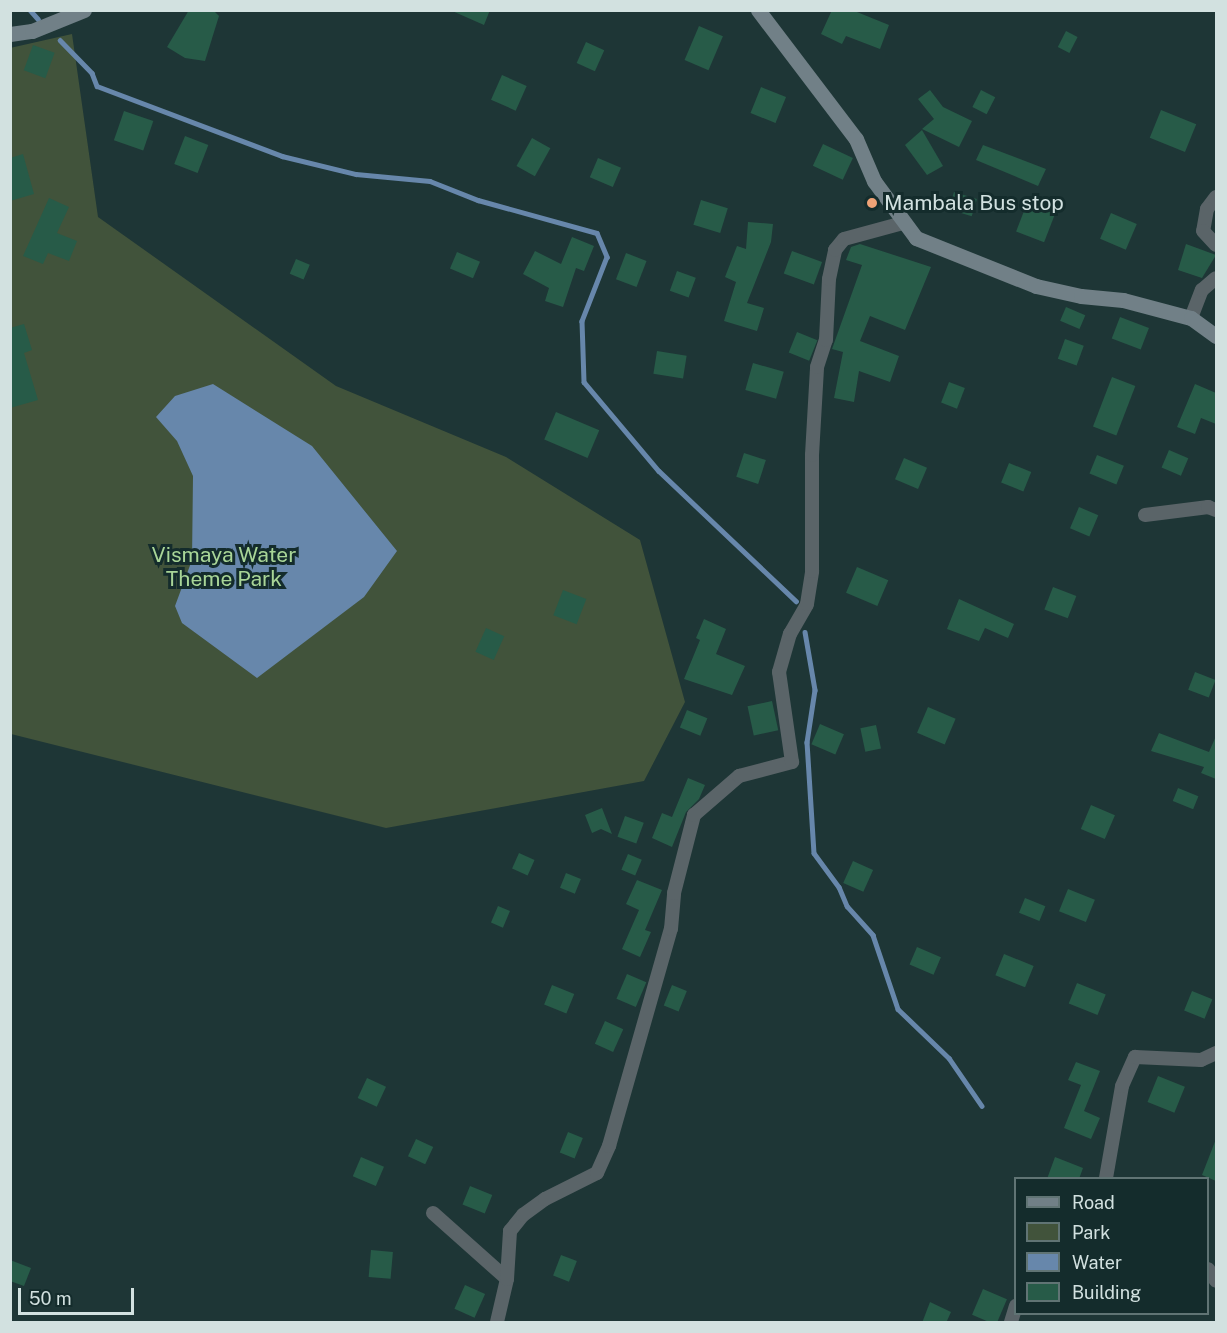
<!DOCTYPE html>
<style>
body{margin:0}
#map{position:relative;width:1227px;height:1333px;overflow:hidden;background:#1e3636;font-family:"Public Sans",sans-serif}
div>[style]{position:absolute}
.green>*{inset:0;background:#41533b}
.water>*{inset:0;background:#6787ab}
.stream>*{height:4.5px;margin:-2.25px;padding:0 2.25px;transform-origin:2.25px;border-radius:2.25px;background:#6787ab}
.building>*{inset:0;background:#275b48;transform-origin:0 0}
.street>*{height:14px;margin:-7px;padding:0 7px;transform-origin:7px;border-radius:7px;background:#5a6468}
.secondary>*{height:15px;margin:-7.5px;padding:0 7.5px;transform-origin:7.5px;border-radius:7.5px;background:#718087}
.dots>*{width:16px;height:16px;translate:-50% -50%;box-sizing:border-box;border:3px solid #142c2c;border-radius:50%}
span{translate:-50% -50%;white-space:nowrap;text-align:center;line-height:1.15;-webkit-text-stroke:6px #142c2c;paint-order:stroke}
.poi-label{font-size:21px;color:#d2e1e0}
.left{translate:0 -50%;text-align:left}
.park-label{font-size:21px;color:#a8d597}
.frame{position:absolute;inset:0;border:12px solid #d2e1e0;pointer-events:none}
.legend{position:absolute;left:1014px;top:1177px;width:195px;height:138px;box-sizing:border-box;background:#142c2c;border:2px solid #607474;margin:0;padding:8px 10px;list-style:none;font-size:18px;color:#d2e1e0}
.legend li{display:flex;align-items:center;gap:12px;height:30px}
.legend b{width:30px;border:2px solid #607474}
.scale{position:absolute;left:18px;top:1288px;width:116px;height:27px;box-sizing:border-box;border:3px solid #d2e1e0;border-top:0;padding-left:8px;font-size:18px;line-height:21px;white-space:nowrap;color:#d2e1e0;-webkit-text-stroke:4px #142c2c;paint-order:stroke}
</style>
<div id="map">
<div class="green">
<i style="clip-path:polygon(72px 34px,98px 217px,336px 386px,506px 457px,640px 540px,685px 702px,644px 781px,386px 828px,11px 734px,10px 48px)"></i>
</div>
<div class="water">
<i style="clip-path:polygon(213px 384px,312px 446px,397px 551px,364px 597px,257px 678px,182px 623px,175px 606px,192px 560px,193px 476px,177px 441px,156px 417px,175px 396px)"></i>
</div>
<div class="stream">
<i style="left:30px;top:10px;width:12px;rotate:48deg"></i>
<i style="left:60px;top:40px;width:46px;rotate:45.9deg"></i>
<i style="left:92px;top:73px;width:14px;rotate:69deg"></i>
<i style="left:97px;top:86px;width:198px;rotate:20.7deg"></i>
<i style="left:282px;top:156px;width:76px;rotate:13.7deg"></i>
<i style="left:356px;top:174px;width:74px;rotate:5.4deg"></i>
<i style="left:430px;top:181px;width:52px;rotate:21.6deg"></i>
<i style="left:478px;top:200px;width:123px;rotate:15.5deg"></i>
<i style="left:597px;top:233px;width:26px;rotate:67deg"></i>
<i style="left:607px;top:257px;width:69px;rotate:111.3deg"></i>
<i style="left:582px;top:321px;width:61px;rotate:88.1deg"></i>
<i style="left:584px;top:382px;width:116px;rotate:49.9deg"></i>
<i style="left:659px;top:471px;width:189px;rotate:43.5deg"></i>
<i style="left:805px;top:632px;width:59px;rotate:80.2deg"></i>
<i style="left:815px;top:690px;width:53px;rotate:98.7deg"></i>
<i style="left:807px;top:742px;width:111px;rotate:86.4deg"></i>
<i style="left:814px;top:853px;width:42px;rotate:53.7deg"></i>
<i style="left:839px;top:887px;width:21px;rotate:67deg"></i>
<i style="left:847px;top:906px;width:39px;rotate:48deg"></i>
<i style="left:873px;top:935px;width:78px;rotate:71.3deg"></i>
<i style="left:898px;top:1009px;width:71px;rotate:43.9deg"></i>
<i style="left:949px;top:1058px;width:58px;rotate:55.5deg"></i>
</div>
<div class="building">
<i style="clip-path:polygon(189px 10px,213px 10px,219px 16px,205px 61px,185px 58px,167px 47px)"></i>
<i style="clip-path:polygon(450px 10px,490px 10px,484px 25px)"></i>
<i style="clip-path:polygon(832px 10px,852px 10px,889px 25px,880px 49px,846px 36px,842px 44px,821px 34px)"></i>
<i style="left:699px;top:26px;width:26px;height:37px;rotate:23deg"></i>
<i style="left:1066px;top:31px;width:13px;height:18px;rotate:27deg"></i>
<i style="left:586px;top:42px;width:20px;height:23px;rotate:24deg"></i>
<i style="left:33px;top:45px;width:23px;height:27px;rotate:20deg"></i>
<i style="left:502px;top:75px;width:27px;height:27px;rotate:24deg"></i>
<i style="left:761px;top:87px;width:27px;height:28px;rotate:22deg"></i>
<i style="clip-path:polygon(930px 90px,943px 107px,972px 121px,959px 147px,922px 129px,934px 119px,918px 99px)"></i>
<i style="left:981px;top:90px;width:16px;height:19px;rotate:27deg"></i>
<i style="left:1161px;top:110px;width:38px;height:30px;rotate:22deg"></i>
<i style="left:124px;top:111px;width:31px;height:31px;rotate:19deg"></i>
<i style="clip-path:polygon(922px 130px,943px 166px,927px 175px,905px 145px)"></i>
<i style="left:185px;top:136px;width:25px;height:30px;rotate:21deg"></i>
<i style="left:532px;top:138px;width:21px;height:32px;rotate:29deg"></i>
<i style="left:823px;top:144px;width:33px;height:24px;rotate:25deg"></i>
<i style="clip-path:polygon(983px 145px,1046px 169px,1038px 186px,976px 160px)"></i>
<i style="clip-path:polygon(23px 154px,34px 194px,10px 201px,10px 158px)"></i>
<i style="left:598px;top:158px;width:25px;height:21px;rotate:23deg"></i>
<i style="left:954px;top:192px;width:24px;height:18px;rotate:17deg"></i>
<i style="clip-path:polygon(49px 198px,69px 207px,57px 233px,77px 241px,69px 261px,48px 253px,43px 264px,23px 256px)"></i>
<i style="left:1029px;top:198px;width:30px;height:36px;rotate:21deg"></i>
<i style="left:701px;top:200px;width:28px;height:26px;rotate:17deg"></i>
<i style="left:1111px;top:213px;width:28px;height:28px;rotate:23deg"></i>
<i style="clip-path:polygon(748px 222px,773px 224px,771px 242px,747px 303px,764px 308px,757px 331px,724px 321px,736px 282px,725px 277px,737px 246px,746px 249px)"></i>
<i style="clip-path:polygon(572px 237px,594px 246px,584px 271px,576px 268px,563px 307px,545px 301px,549px 288px,523px 274px,535px 251px,561px 264px)"></i>
<i style="clip-path:polygon(860px 244px,931px 267px,905px 330px,870px 316px,860px 341px,899px 356px,890px 382px,859px 371px,854px 402px,834px 398px,843px 352px,832px 349px,862px 265px,846px 260px,851px 247px)"></i>
<i style="clip-path:polygon(1186px 244px,1216px 255px,1202px 278px,1178px 270px)"></i>
<i style="left:792px;top:251px;width:32px;height:24px;rotate:20deg"></i>
<i style="left:457px;top:252px;width:25px;height:18px;rotate:23deg"></i>
<i style="left:626px;top:253px;width:22px;height:28px;rotate:21deg"></i>
<i style="left:296px;top:259px;width:15px;height:16px;rotate:23deg"></i>
<i style="left:677px;top:271px;width:20px;height:21px;rotate:20deg"></i>
<i style="left:1066px;top:307px;width:21px;height:15px;rotate:23deg"></i>
<i style="left:1120px;top:317px;width:31px;height:23px;rotate:21deg"></i>
<i style="clip-path:polygon(24px 324px,32px 350px,24px 353px,38px 400px,10px 408px,10px 328px)"></i>
<i style="left:797px;top:332px;width:22px;height:22px;rotate:22deg"></i>
<i style="left:1065px;top:339px;width:20px;height:21px;rotate:20deg"></i>
<i style="left:657px;top:351px;width:30px;height:23px;rotate:9deg"></i>
<i style="left:753px;top:363px;width:32px;height:28px;rotate:16deg"></i>
<i style="left:1112px;top:377px;width:25px;height:53px;rotate:21deg"></i>
<i style="left:949px;top:382px;width:17px;height:22px;rotate:21deg"></i>
<i style="clip-path:polygon(1195px 384px,1216px 393px,1216px 424px,1201px 418px,1195px 434px,1177px 427px)"></i>
<i style="left:556px;top:412px;width:47px;height:30px;rotate:23deg"></i>
<i style="left:1169px;top:450px;width:21px;height:19px;rotate:23deg"></i>
<i style="left:744px;top:453px;width:23px;height:25px;rotate:18deg"></i>
<i style="left:1097px;top:455px;width:29px;height:20px;rotate:22deg"></i>
<i style="left:904px;top:458px;width:25px;height:23px;rotate:23deg"></i>
<i style="left:1009px;top:463px;width:24px;height:21px;rotate:22deg"></i>
<i style="left:1079px;top:507px;width:21px;height:23px;rotate:23deg"></i>
<i style="left:857px;top:567px;width:34px;height:28px;rotate:23deg"></i>
<i style="left:1053px;top:587px;width:25px;height:24px;rotate:21deg"></i>
<i style="left:563px;top:590px;width:25px;height:27px;rotate:21deg"></i>
<i style="clip-path:polygon(959px 599px,1014px 624px,1008px 638px,985px 628px,979px 641px,947px 629px)"></i>
<i style="clip-path:polygon(704px 619px,726px 629px,716px 654px,745px 666px,732px 695px,684px 679px,700px 640px,696px 638px)"></i>
<i style="left:486px;top:628px;width:20px;height:26px;rotate:24deg"></i>
<i style="left:1195px;top:672px;width:22px;height:19px;rotate:21deg"></i>
<i style="left:772px;top:701px;width:30px;height:25px;rotate:78deg"></i>
<i style="left:928px;top:707px;width:30px;height:28px;rotate:23deg"></i>
<i style="left:687px;top:710px;width:22px;height:19px;rotate:22deg"></i>
<i style="left:820px;top:724px;width:26px;height:22px;rotate:23deg"></i>
<i style="left:876px;top:725px;width:24px;height:16px;rotate:78deg"></i>
<i style="clip-path:polygon(1159px 733px,1209px 752px,1216px 736px,1216px 779px,1201px 773px,1204px 767px,1151px 751px)"></i>
<i style="clip-path:polygon(688px 778px,705px 785px,699px 799px,686px 812px,672px 847px,652px 838px,662px 813px,672px 817px)"></i>
<i style="left:1178px;top:788px;width:22px;height:14px;rotate:22deg"></i>
<i style="left:1091px;top:805px;width:26px;height:26px;rotate:23deg"></i>
<i style="clip-path:polygon(602px 808px,612px 834px,601px 829px,592px 833px,585px 815px)"></i>
<i style="left:625px;top:816px;width:20px;height:22px;rotate:20deg"></i>
<i style="left:519px;top:853px;width:17px;height:17px;rotate:24deg"></i>
<i style="left:628px;top:854px;width:15px;height:17px;rotate:23deg"></i>
<i style="left:853px;top:861px;width:22px;height:24px;rotate:24deg"></i>
<i style="left:566px;top:873px;width:16px;height:16px;rotate:22deg"></i>
<i style="clip-path:polygon(637px 880px,662px 890px,645px 930px,651px 932px,640px 957px,622px 949px,639px 910px,626px 904px)"></i>
<i style="left:1068px;top:889px;width:29px;height:24px;rotate:22deg"></i>
<i style="left:1025px;top:898px;width:22px;height:16px;rotate:22deg"></i>
<i style="left:498px;top:906px;width:13px;height:18px;rotate:23deg"></i>
<i style="left:917px;top:947px;width:26px;height:19px;rotate:23deg"></i>
<i style="left:1004px;top:954px;width:32px;height:23px;rotate:22deg"></i>
<i style="left:627px;top:974px;width:21px;height:27px;rotate:23deg"></i>
<i style="left:1077px;top:983px;width:31px;height:22px;rotate:22deg"></i>
<i style="left:552px;top:985px;width:24px;height:21px;rotate:22deg"></i>
<i style="left:672px;top:985px;width:16px;height:22px;rotate:22deg"></i>
<i style="left:1192px;top:991px;width:22px;height:21px;rotate:22deg"></i>
<i style="left:605px;top:1021px;width:20px;height:25px;rotate:24deg"></i>
<i style="clip-path:polygon(1076px 1062px,1100px 1071px,1084px 1111px,1100px 1118px,1091px 1139px,1064px 1128px,1081px 1085px,1068px 1080px)"></i>
<i style="left:1158px;top:1076px;width:29px;height:28px;rotate:22deg"></i>
<i style="left:367px;top:1078px;width:21px;height:22px;rotate:25deg"></i>
<i style="left:568px;top:1132px;width:16px;height:22px;rotate:22deg"></i>
<i style="left:416px;top:1139px;width:19px;height:19px;rotate:25deg"></i>
<i style="clip-path:polygon(1216px 1139px,1216px 1181px,1202px 1175px)"></i>
<i style="left:361px;top:1157px;width:25px;height:21px;rotate:23deg"></i>
<i style="clip-path:polygon(1055px 1157px,1083px 1168px,1079px 1179px,1047px 1179px)"></i>
<i style="left:470px;top:1186px;width:24px;height:20px;rotate:22deg"></i>
<i style="left:371px;top:1250px;width:22px;height:27px;rotate:5deg"></i>
<i style="left:561px;top:1255px;width:17px;height:22px;rotate:21deg"></i>
<i style="clip-path:polygon(10px 1260px,31px 1268px,24px 1286px,10px 1281px)"></i>
<i style="left:465px;top:1285px;width:22px;height:26px;rotate:24deg"></i>
<i style="left:983px;top:1289px;width:26px;height:28px;rotate:23deg"></i>
<i style="clip-path:polygon(930px 1302px,951px 1312px,946px 1323px,922px 1323px)"></i>
</div>
<div class="street">
<i style="left:1216px;top:197px;width:15px;rotate:127deg"></i>
<i style="left:1207px;top:209px;width:22px;rotate:100deg"></i>
<i style="left:1203px;top:231px;width:19px;rotate:47deg"></i>
<i style="left:1191px;top:318px;width:30px;rotate:-69deg"></i>
<i style="left:1202px;top:290px;width:18px;rotate:-41deg"></i>
<i style="left:1145px;top:515px;width:64px;rotate:-7.2deg"></i>
<i style="left:1208px;top:507px;width:9px;rotate:21deg"></i>
<i style="left:1106px;top:1178px;width:93px;rotate:-80.1deg"></i>
<i style="left:1122px;top:1086px;width:32px;rotate:-66deg"></i>
<i style="left:1135px;top:1057px;width:66px;rotate:2.6deg"></i>
<i style="left:1201px;top:1060px;width:17px;rotate:-25deg"></i>
<i style="left:433px;top:1213px;width:99px;rotate:41.7deg"></i>
<i style="left:1208px;top:1269px;width:14px;rotate:56deg"></i>
<i style="left:497px;top:1322px;width:44px;rotate:-76.9deg"></i>
<i style="left:507px;top:1279px;width:48px;rotate:-86.4deg"></i>
<i style="left:510px;top:1231px;width:21px;rotate:-51deg"></i>
<i style="left:523px;top:1215px;width:27px;rotate:-36deg"></i>
<i style="left:545px;top:1199px;width:58px;rotate:-26.6deg"></i>
<i style="left:597px;top:1173px;width:30px;rotate:-66deg"></i>
<i style="left:609px;top:1146px;width:226px;rotate:-74.1deg"></i>
<i style="left:671px;top:929px;width:36px;rotate:-85deg"></i>
<i style="left:674px;top:893px;width:81px;rotate:-75.6deg"></i>
<i style="left:694px;top:815px;width:60px;rotate:-40.9deg"></i>
<i style="left:739px;top:776px;width:55px;rotate:-14.8deg"></i>
<i style="left:792px;top:762px;width:91px;rotate:-98.2deg"></i>
<i style="left:779px;top:672px;width:40px;rotate:-74deg"></i>
<i style="left:790px;top:634px;width:34px;rotate:-60deg"></i>
<i style="left:807px;top:604px;width:33px;rotate:-81deg"></i>
<i style="left:812px;top:571px;width:116px;rotate:-90deg"></i>
<i style="left:812px;top:455px;width:88px;rotate:-86.7deg"></i>
<i style="left:817px;top:367px;width:28px;rotate:-72deg"></i>
<i style="left:826px;top:340px;width:61px;rotate:-87.2deg"></i>
<i style="left:829px;top:279px;width:30px;rotate:-78deg"></i>
<i style="left:835px;top:250px;width:14px;rotate:-51deg"></i>
<i style="left:844px;top:239px;width:61px;rotate:-15.2deg"></i>
<i style="left:1011px;top:1322px;width:17px;rotate:-73deg"></i>
</div>
<div class="secondary">
<i style="left:758px;top:10px;width:162px;rotate:52.8deg"></i>
<i style="left:856px;top:139px;width:46px;rotate:66.8deg"></i>
<i style="left:874px;top:181px;width:71px;rotate:53.6deg"></i>
<i style="left:916px;top:238px;width:129px;rotate:21.8deg"></i>
<i style="left:1036px;top:286px;width:46px;rotate:12.5deg"></i>
<i style="left:1081px;top:296px;width:42px;rotate:5.4deg"></i>
<i style="left:1123px;top:300px;width:70px;rotate:14.8deg"></i>
<i style="left:1191px;top:318px;width:31px;rotate:36deg"></i>
<i style="left:10px;top:34px;width:22px;rotate:-8deg"></i>
<i style="left:32px;top:31px;width:56px;rotate:-22deg"></i>
</div>
<div class="dots">
<i style="left:872px;top:203px;background:#efa377"></i>
</div>
<div class="poi-label">
<span class="left" style="left:884px;top:203px">Mambala Bus stop</span>
</div>
<div class="park-label">
<span style="left:224px;top:567px">Vismaya Water<br>Theme Park</span>
</div>
<div class="frame"></div>
<ul class="legend">
<li><b style="height:8px;background:#718087"></b>Road</li>
<li><b style="height:16px;background:#41533b"></b>Park</li>
<li><b style="height:16px;background:#6787ab"></b>Water</li>
<li><b style="height:16px;background:#275b48"></b>Building</li>
</ul>
<div class="scale">50 m</div>
</div>
